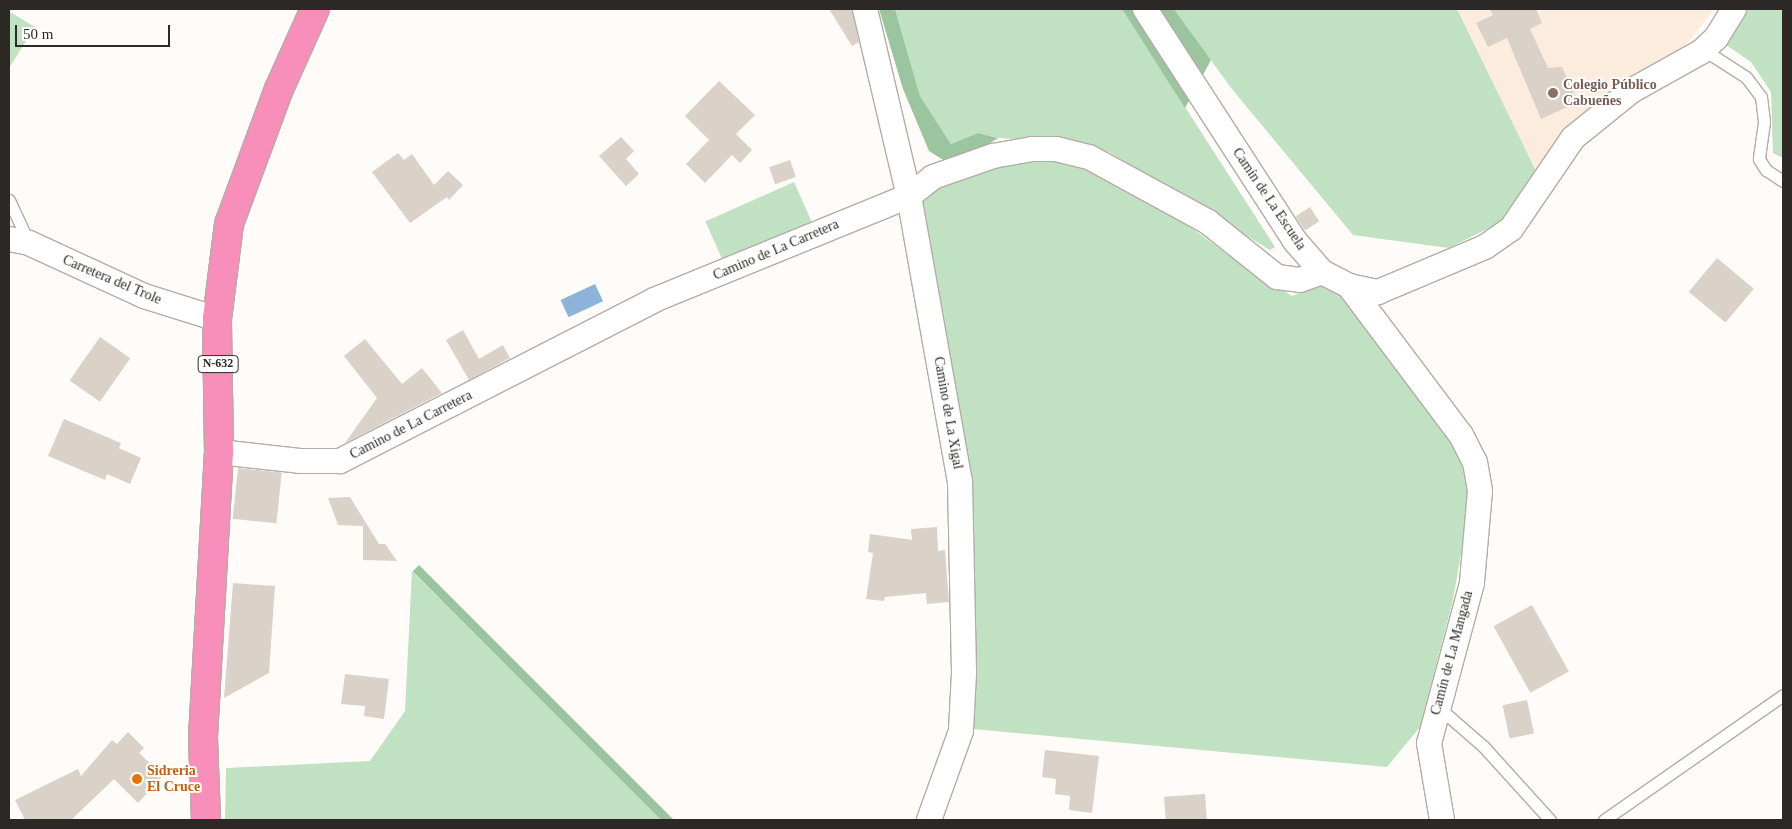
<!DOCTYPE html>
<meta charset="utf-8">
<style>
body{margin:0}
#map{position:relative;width:1792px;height:829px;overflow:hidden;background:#fffbf8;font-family:Georgia,serif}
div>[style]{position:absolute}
.built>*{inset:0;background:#fcecde}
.green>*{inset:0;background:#c1e1c3;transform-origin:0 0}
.forest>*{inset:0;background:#9bc59e;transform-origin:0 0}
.water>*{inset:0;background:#8cb3d9;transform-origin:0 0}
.building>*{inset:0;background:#dad1c9;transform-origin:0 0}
.roads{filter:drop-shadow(1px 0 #b5aca5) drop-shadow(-1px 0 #b5aca5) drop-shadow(0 1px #b5aca5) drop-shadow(0 -1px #b5aca5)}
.lane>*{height:11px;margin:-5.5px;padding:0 5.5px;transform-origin:5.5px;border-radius:5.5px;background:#fff}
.street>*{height:24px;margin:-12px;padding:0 12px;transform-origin:12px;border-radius:12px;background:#fff}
.highway>*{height:28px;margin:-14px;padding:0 14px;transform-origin:14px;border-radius:14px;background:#f88eba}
.dots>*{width:14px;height:14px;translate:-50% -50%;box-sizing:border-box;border:2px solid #fff;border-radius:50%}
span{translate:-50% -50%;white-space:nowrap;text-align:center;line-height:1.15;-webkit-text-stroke:4px #fff;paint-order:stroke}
.shield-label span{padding:1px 4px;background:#fff;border:1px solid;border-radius:4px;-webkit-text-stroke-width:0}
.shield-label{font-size:12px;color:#2c2825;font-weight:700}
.education-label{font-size:14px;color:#785e54;font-weight:700}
.left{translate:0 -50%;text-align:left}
.street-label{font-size:14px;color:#2c2825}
.food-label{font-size:14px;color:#c56008;font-weight:700}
.frame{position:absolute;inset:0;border:10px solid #2c2825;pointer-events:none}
.scale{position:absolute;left:15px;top:25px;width:155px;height:22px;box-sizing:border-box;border:2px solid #2c2825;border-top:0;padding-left:6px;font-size:15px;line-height:18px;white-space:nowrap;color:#2c2825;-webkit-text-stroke:4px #fff;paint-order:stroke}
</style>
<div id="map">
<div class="built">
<i style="clip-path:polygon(1457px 9px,1714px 9px,1687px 44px,1594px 103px,1565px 130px,1536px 171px)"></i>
</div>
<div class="green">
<i style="clip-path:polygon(895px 9px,1122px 9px,1275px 247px,1270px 250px,1109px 152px,1051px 141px,998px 138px,978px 133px,951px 144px,920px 96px)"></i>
<i style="clip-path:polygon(1174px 9px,1457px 9px,1536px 171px,1499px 223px,1449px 248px,1353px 235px,1231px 88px)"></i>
<i style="clip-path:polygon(1734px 9px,1783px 9px,1783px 158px,1773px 153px,1771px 92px,1751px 62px,1716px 38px)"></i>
<i style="clip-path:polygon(10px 12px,35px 27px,9px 68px,9px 13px)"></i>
<i style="clip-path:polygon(1057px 155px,1158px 203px,1232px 258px,1292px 296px,1323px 284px,1338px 291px,1459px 452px,1470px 502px,1453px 600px,1420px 727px,1387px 767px,973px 729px,921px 204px,938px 181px,1009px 161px)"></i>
<i style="left:794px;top:182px;width:44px;height:97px;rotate:66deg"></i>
<i style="clip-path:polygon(412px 571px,662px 820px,225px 820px,226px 768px,370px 761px,405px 711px)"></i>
</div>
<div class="forest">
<i style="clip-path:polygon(879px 9px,895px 9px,920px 96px,951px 144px,978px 133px,998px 138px,973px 154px,945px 161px,929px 151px,903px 89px)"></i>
<i style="clip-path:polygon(1122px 9px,1174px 9px,1211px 60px,1185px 108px)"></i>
<i style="left:419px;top:565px;width:362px;height:9px;rotate:45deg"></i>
</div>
<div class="water">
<i style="left:595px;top:284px;width:19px;height:38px;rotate:65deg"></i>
</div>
<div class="building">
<i style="clip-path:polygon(829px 9px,852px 9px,859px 42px,852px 46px)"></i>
<i style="clip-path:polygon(1490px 9px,1536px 9px,1542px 23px,1530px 29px,1548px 68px,1562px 67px,1578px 102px,1541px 119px,1507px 38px,1488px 47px,1476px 23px,1493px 15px)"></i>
<i style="clip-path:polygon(719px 81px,755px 115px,736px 134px,752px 150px,740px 163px,732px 155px,705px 183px,686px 164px,709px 140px,685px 116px)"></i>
<i style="clip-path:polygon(621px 137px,634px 151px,626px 159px,639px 174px,626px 186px,599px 156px)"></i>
<i style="clip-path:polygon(398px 153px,404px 160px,412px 154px,434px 185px,448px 171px,463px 185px,449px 200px,447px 197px,410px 223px,372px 172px)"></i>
<i style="left:790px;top:160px;width:18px;height:22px;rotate:71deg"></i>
<i style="left:1310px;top:207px;width:17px;height:17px;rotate:57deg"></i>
<i style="left:1717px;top:258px;width:48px;height:44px;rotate:40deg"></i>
<i style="clip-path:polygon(463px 330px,479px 359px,503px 345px,510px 358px,469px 380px,446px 340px)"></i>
<i style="left:100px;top:337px;width:37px;height:53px;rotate:35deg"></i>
<i style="clip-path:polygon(365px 339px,402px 384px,422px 368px,442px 393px,345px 443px,377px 398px,344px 356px)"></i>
<i style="clip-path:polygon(64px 419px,121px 443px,119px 448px,141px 458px,130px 484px,107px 474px,105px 480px,48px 456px)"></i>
<i style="left:238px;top:468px;width:44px;height:51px;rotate:6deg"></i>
<i style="clip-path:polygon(350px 497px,379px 544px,385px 544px,397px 561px,363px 560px,363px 526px,338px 525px,328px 498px)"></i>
<i style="clip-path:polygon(937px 527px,938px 551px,945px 550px,949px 602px,927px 604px,926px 593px,885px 597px,884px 601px,866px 599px,873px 553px,868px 552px,870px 534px,912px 540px,911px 529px)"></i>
<i style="clip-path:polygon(233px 583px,275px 586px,269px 673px,224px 698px)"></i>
<i style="left:1532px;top:605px;width:76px;height:44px;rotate:61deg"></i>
<i style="clip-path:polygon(345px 674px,389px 679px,384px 719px,364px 716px,365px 706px,341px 704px)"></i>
<i style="left:1527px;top:700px;width:34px;height:25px;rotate:78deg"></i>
<i style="clip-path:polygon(128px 732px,144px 748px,139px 753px,163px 776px,138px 803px,114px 779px,71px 820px,25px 820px,15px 800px,78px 769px,81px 776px,112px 740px,117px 744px)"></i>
<i style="clip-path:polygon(1045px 750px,1099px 756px,1092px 813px,1069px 810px,1070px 796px,1055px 794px,1056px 779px,1042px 777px)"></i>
<i style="left:1205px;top:794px;width:26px;height:41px;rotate:86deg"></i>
</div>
<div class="roads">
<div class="lane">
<i style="left:1704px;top:50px;width:50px;rotate:32.7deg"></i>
<i style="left:1746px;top:77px;width:25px;rotate:53deg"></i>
<i style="left:1761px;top:97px;width:25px;rotate:83deg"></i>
<i style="left:1764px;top:122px;width:37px;rotate:98deg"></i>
<i style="left:1759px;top:159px;width:13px;rotate:58deg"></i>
<i style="left:1766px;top:170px;width:20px;rotate:33deg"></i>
<i style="left:9px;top:200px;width:47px;rotate:65.1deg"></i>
<i style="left:1438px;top:707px;width:60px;rotate:40.9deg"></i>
<i style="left:1483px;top:746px;width:100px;rotate:47.8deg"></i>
<i style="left:1604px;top:820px;width:218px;rotate:-34.9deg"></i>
</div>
<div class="street">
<i style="left:865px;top:9px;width:192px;rotate:76.8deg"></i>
<i style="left:909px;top:196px;width:290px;rotate:79.9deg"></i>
<i style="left:960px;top:481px;width:192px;rotate:88.8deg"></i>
<i style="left:964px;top:673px;width:58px;rotate:93deg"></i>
<i style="left:961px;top:731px;width:95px;rotate:109.8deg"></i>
<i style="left:1145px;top:9px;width:276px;rotate:57.1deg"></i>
<i style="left:1295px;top:241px;width:41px;rotate:48.9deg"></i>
<i style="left:1322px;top:272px;width:30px;rotate:27deg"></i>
<i style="left:1349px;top:286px;width:30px;rotate:12deg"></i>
<i style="left:1378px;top:292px;width:116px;rotate:-22.8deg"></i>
<i style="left:1485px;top:247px;width:32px;rotate:-35deg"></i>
<i style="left:1511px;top:229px;width:110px;rotate:-55.7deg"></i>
<i style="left:1573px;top:138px;width:75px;rotate:-39deg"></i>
<i style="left:1631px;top:91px;width:80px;rotate:-29.1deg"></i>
<i style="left:1701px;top:52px;width:21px;rotate:-43deg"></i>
<i style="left:1716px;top:38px;width:34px;rotate:-58deg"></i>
<i style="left:9px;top:239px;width:20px;rotate:11deg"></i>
<i style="left:29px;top:243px;width:127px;rotate:24.7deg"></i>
<i style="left:144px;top:296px;width:77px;rotate:17.5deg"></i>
<i style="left:1349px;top:286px;width:186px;rotate:53.1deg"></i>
<i style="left:1461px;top:435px;width:30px;rotate:63deg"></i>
<i style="left:1475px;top:462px;width:29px;rotate:80deg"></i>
<i style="left:1480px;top:491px;width:92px;rotate:95deg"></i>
<i style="left:1472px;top:583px;width:166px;rotate:105deg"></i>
<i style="left:1429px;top:743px;width:78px;rotate:80.4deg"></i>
<i style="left:219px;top:452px;width:81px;rotate:6.3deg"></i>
<i style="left:300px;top:461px;width:40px"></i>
<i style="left:340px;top:461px;width:353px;rotate:-27.1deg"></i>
<i style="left:654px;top:300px;width:275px;rotate:-22.2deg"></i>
<i style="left:909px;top:196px;width:31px;rotate:-38deg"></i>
<i style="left:933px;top:177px;width:64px;rotate:-19.3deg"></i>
<i style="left:993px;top:156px;width:40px;rotate:-10deg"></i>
<i style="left:1032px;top:149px;width:24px"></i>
<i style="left:1056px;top:149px;width:34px;rotate:14deg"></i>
<i style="left:1089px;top:157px;width:136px;rotate:28.6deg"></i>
<i style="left:1208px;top:222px;width:88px;rotate:38.6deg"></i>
<i style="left:1277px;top:277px;width:23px;rotate:7deg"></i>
<i style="left:1300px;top:280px;width:23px;rotate:-20deg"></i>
</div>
<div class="highway">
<i style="left:206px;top:820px;width:83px;rotate:-92.1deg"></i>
<i style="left:203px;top:737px;width:285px;rotate:-86.8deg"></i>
<i style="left:219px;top:452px;width:133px;rotate:-90.9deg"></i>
<i style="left:217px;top:319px;width:96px;rotate:-82.8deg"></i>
<i style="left:229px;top:224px;width:144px;rotate:-69.7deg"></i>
<i style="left:279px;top:89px;width:88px;rotate:-65.8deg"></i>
</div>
</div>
<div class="dots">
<i style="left:1553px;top:93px;background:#8d6e63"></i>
<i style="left:137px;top:779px;background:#e8710a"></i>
</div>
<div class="shield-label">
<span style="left:218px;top:364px">N-632</span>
</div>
<div class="education-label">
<span class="left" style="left:1563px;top:93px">Colegio Público<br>Cabueñes</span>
</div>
<div class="street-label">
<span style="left:1269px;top:199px;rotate:56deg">Camín de La Escuela</span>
<span style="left:776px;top:250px;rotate:-23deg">Camino de La Carretera</span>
<span style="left:112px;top:280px;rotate:23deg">Carretera del Trole</span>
<span style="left:948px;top:413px;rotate:80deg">Camino de La Xigal</span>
<span style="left:411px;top:425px;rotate:-27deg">Camino de La Carretera</span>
<span style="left:1452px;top:653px;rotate:-75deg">Camín de La Mangada</span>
</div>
<div class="food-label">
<span class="left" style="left:147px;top:779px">Sidreria<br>El Cruce</span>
</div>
<div class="frame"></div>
<div class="scale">50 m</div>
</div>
